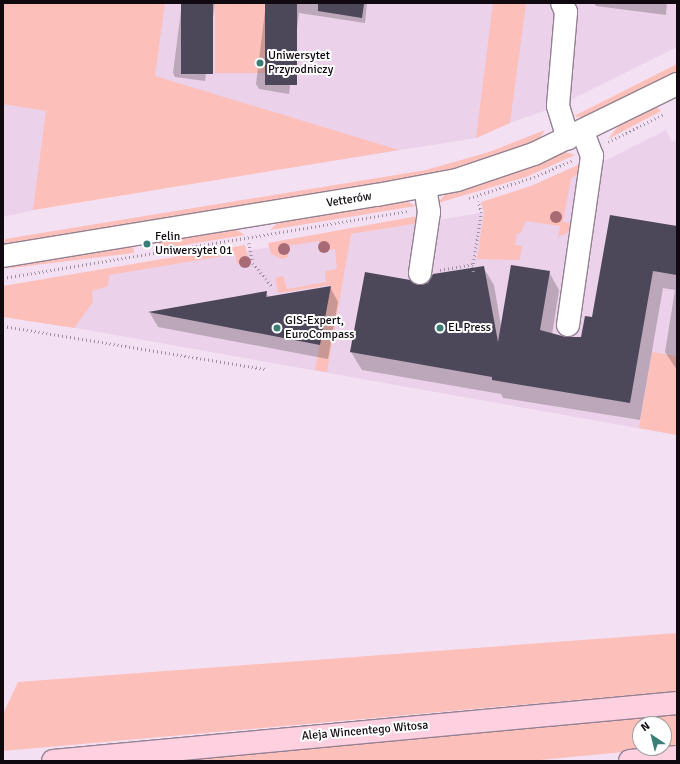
<!DOCTYPE html>
<meta charset="utf-8">
<style>
body{margin:0}
#map{position:relative;width:680px;height:764px;overflow:hidden;background:#f4e0f3;font-family:Signika,sans-serif}
div>[style]{position:absolute}
.built>*{inset:0;background:#ebd1e9}
.green>*{inset:0;background:#fcbfb9;transform-origin:0 0}
.shadow>*{inset:0;background:#0003}
.building>*{inset:0;background:#4d475a;transform-origin:0 0}
.path>*{height:2.5px;margin-top:-1.25px;transform-origin:0;background:repeating-linear-gradient(90deg,#9f919f 0 1px,transparent 0 4px)}
.roads{filter:drop-shadow(1px 0 #938192) drop-shadow(-1px 0 #938192) drop-shadow(0 1px #938192) drop-shadow(0 -1px #938192)}
.minor>*{height:22px;margin:-11px;padding:0 11px;transform-origin:11px;border-radius:11px;background:#fff}
.major>*{height:22px;margin:-11px;padding:0 11px;transform-origin:11px;border-radius:11px;background:#fed0e0}
.trees>*{width:12px;height:12px;margin:-6px;border-radius:50%;background:#a86b76}
.dots>*{width:11px;height:11px;translate:-50% -50%;box-sizing:border-box;border:2px solid #fff;border-radius:50%}
span{translate:-50% -50%;white-space:nowrap;text-align:center;line-height:1.15;-webkit-text-stroke:4px #fff;paint-order:stroke}
.poi-label{font-size:12px;color:#100a10}
.left{translate:0 -50%;text-align:left}
.street-label{font-size:12px;color:#100a10}
.frame{position:absolute;inset:0;border:4px solid #100a10;pointer-events:none}
.north{position:absolute;left:632px;top:716px;width:40px;height:40px;box-sizing:border-box;background:#fff;border:1px solid #9f9d9f;border-radius:50%;rotate:325deg;font-size:11px;font-weight:700;line-height:16px;text-align:center;color:#100a10}
.north::after{content:'';display:block;margin:auto;width:14px;height:18px;background:#397f77;clip-path:polygon(50% 0,100% 100%,50% 72%,0 100%)}
</style>
<div id="map">
<div class="built">
<i style="clip-path:polygon(3px 3px,677px 3px,677px 47px,558px 106px,510px 123px,476px 138px,66px 203px,3px 217px)"></i>
<i style="clip-path:polygon(666px 130px,672px 142px,677px 139px,677px 435px,59px 325px,104px 274px,511px 208px)"></i>
</div>
<div class="green">
<i style="clip-path:polygon(3px 3px,165px 3px,155px 76px,399px 150px,33px 210px,46px 111px,3px 104px)"></i>
<i style="left:215px;top:3px;width:53px;height:70px"></i>
<i style="clip-path:polygon(493px 3px,526px 3px,510px 123px,476px 138px)"></i>
<i style="clip-path:polygon(677px 64px,677px 74px,587px 119px,574px 116px)"></i>
<i style="clip-path:polygon(655px 106px,661px 111px,608px 139px,621px 123px)"></i>
<i style="clip-path:polygon(545px 130px,536px 143px,435px 175px,4px 246px,5px 239px,426px 170px,489px 152px)"></i>
<i style="clip-path:polygon(565px 152px,575px 155px,526px 177px,438px 203px,446px 193px)"></i>
<i style="clip-path:polygon(580px 164px,581px 173px,571px 178px,563px 222px,575px 224px,569px 232px,558px 237px,560px 226px,526px 221px,520px 234px,517px 233px,515px 245px,522px 246px,520px 260px,477px 259px,484px 213px,481px 202px,531px 186px)"></i>
<i style="clip-path:polygon(406px 201px,416px 206px,270px 230px,279px 222px)"></i>
<i style="clip-path:polygon(418px 216px,419px 223px,351px 234px,327px 372px,315px 370px,331px 285px,278px 293px,275px 278px,283px 276px,287px 289px,326px 282px,325px 271px,337px 269px,335px 249px,322px 251px,319px 241px,287px 246px,288px 257px,282px 259px,271px 254px,268px 243px)"></i>
<i style="clip-path:polygon(235px 229px,245px 235px,160px 249px,158px 240px)"></i>
<i style="left:133px;top:245px;width:8px;height:128px;rotate:83deg"></i>
<i style="clip-path:polygon(245px 245px,249px 264px,241px 266px,237px 263px,235px 254px,109px 275px,108px 286px,92px 291px,93px 302px,74px 328px,3px 317px,3px 286px)"></i>
<i style="clip-path:polygon(652px 352px,677px 356px,677px 435px,639px 428px)"></i>
<i style="clip-path:polygon(677px 633px,677px 691px,3px 751px,3px 714px,18px 682px)"></i>
<i style="clip-path:polygon(evenodd,677px 711px,677px 747px,529px 761px,192px 761px,230px 753px,677px 711px,640px 724px,664px 724px,664px 748px,640px 748px,640px 724px)"></i>
</div>
<div class="shadow">
<i style="clip-path:polygon(182px 3px,215px 3px,205px 81px,175px 77px,173px 73px)"></i>
<i style="clip-path:polygon(266px 3px,367px 3px,365px 23px,299px 13px,289px 94px,259px 89px,256px 84px)"></i>
<i style="clip-path:polygon(594px 3px,667px 3px,666px 15px,596px 6px)"></i>
<i style="clip-path:polygon(677px 227px,677px 370px,665px 352px,675px 290px,663px 288px,640px 420px,503px 398px,501px 394px,362px 370px,351px 352px,366px 273px,418px 286px,483px 267px,494px 285px,501px 326px,549px 272px,559px 290px,552px 335px,566px 338px,582px 338px,593px 318px)"></i>
<i style="clip-path:polygon(330px 287px,338px 302px,328px 359px,158px 327px,150px 313px,266px 293px,269px 297px)"></i>
</div>
<div class="building">
<i style="left:181px;top:3px;width:32px;height:71px"></i>
<i style="left:265px;top:3px;width:32px;height:82px"></i>
<i style="clip-path:polygon(318px 3px,364px 4px,362px 18px,318px 11px)"></i>
<i style="clip-path:polygon(610px 215px,677px 226px,677px 275px,653px 271px,630px 403px,492px 380px,492px 377px,350px 352px,365px 272px,410px 280px,419px 285px,428px 283px,433px 274px,484px 266px,498px 342px,511px 265px,550px 271px,540px 330px,566px 337px,581px 337px,585px 316px,592px 317px)"></i>
<i style="clip-path:polygon(331px 286px,320px 345px,148px 312px,267px 291px,266px 297px)"></i>
</div>
<div class="path">
<i style="left:608px;top:142px;width:63px;rotate:-26.6deg"></i>
<i style="left:469px;top:198px;width:68px;rotate:-17.9deg"></i>
<i style="left:534px;top:177px;width:43px;rotate:-23.6deg"></i>
<i style="left:249px;top:243px;width:20px;rotate:79deg"></i>
<i style="left:253px;top:263px;width:32px;rotate:51deg"></i>
<i style="left:440px;top:270px;width:34px;rotate:-10deg"></i>
<i style="left:473px;top:264px;width:52px;rotate:-81.1deg"></i>
<i style="left:481px;top:213px;width:12px;rotate:-104deg"></i>
<i style="left:473px;top:272px;width:8px;rotate:-90deg"></i>
<i style="left:3px;top:278px;width:411px;rotate:-9.4deg"></i>
<i style="left:3px;top:326px;width:267px;rotate:9.3deg"></i>
</div>
<div class="roads">
<div class="minor">
<i style="left:562px;top:3px;width:10px;rotate:66deg"></i>
<i style="left:566px;top:12px;width:94px;rotate:94.9deg"></i>
<i style="left:558px;top:106px;width:34px;rotate:73deg"></i>
<i style="left:3px;top:256px;width:379px;rotate:-9.3deg"></i>
<i style="left:377px;top:195px;width:81px;rotate:-10.6deg"></i>
<i style="left:457px;top:180px;width:81px;rotate:-18.7deg"></i>
<i style="left:534px;top:154px;width:159px;rotate:-26.1deg"></i>
<i style="left:420px;top:273px;width:62px;rotate:-81.6deg"></i>
<i style="left:429px;top:212px;width:25px;rotate:-99deg"></i>
<i style="left:568px;top:325px;width:171px;rotate:-81.9deg"></i>
<i style="left:592px;top:156px;width:26px;rotate:-111deg"></i>
</div>
<div class="major">
<i style="left:53px;top:761px;width:627px;rotate:-5.31deg"></i>
<i style="left:630px;top:761px;width:47px;rotate:-4.9deg"></i>
</div>
</div>
<div class="trees">
<i style="left:556px;top:217px"></i>
<i style="left:324px;top:247px"></i>
<i style="left:284px;top:249px"></i>
<i style="left:245px;top:262px"></i>
</div>
<div class="dots">
<i style="left:260px;top:63px;background:#397f77"></i>
<i style="left:147px;top:244px;background:#397f77"></i>
<i style="left:277px;top:328px;background:#397f77"></i>
<i style="left:440px;top:328px;background:#397f77"></i>
</div>
<div class="poi-label">
<span class="left" style="left:268px;top:63px">Uniwersytet<br>Przyrodniczy</span>
<span class="left" style="left:155px;top:244px">Felin<br>Uniwersytet 01</span>
<span class="left" style="left:285px;top:328px">GIS-Expert,<br>EuroCompass</span>
<span class="left" style="left:448px;top:328px">EL Press</span>
</div>
<div class="street-label">
<span style="left:349px;top:200px;rotate:-9deg">Vetterów</span>
<span style="left:365px;top:731px;rotate:-5deg">Aleja Wincentego Witosa</span>
</div>
<div class="frame"></div>
<div class="north">N</div>
</div>
